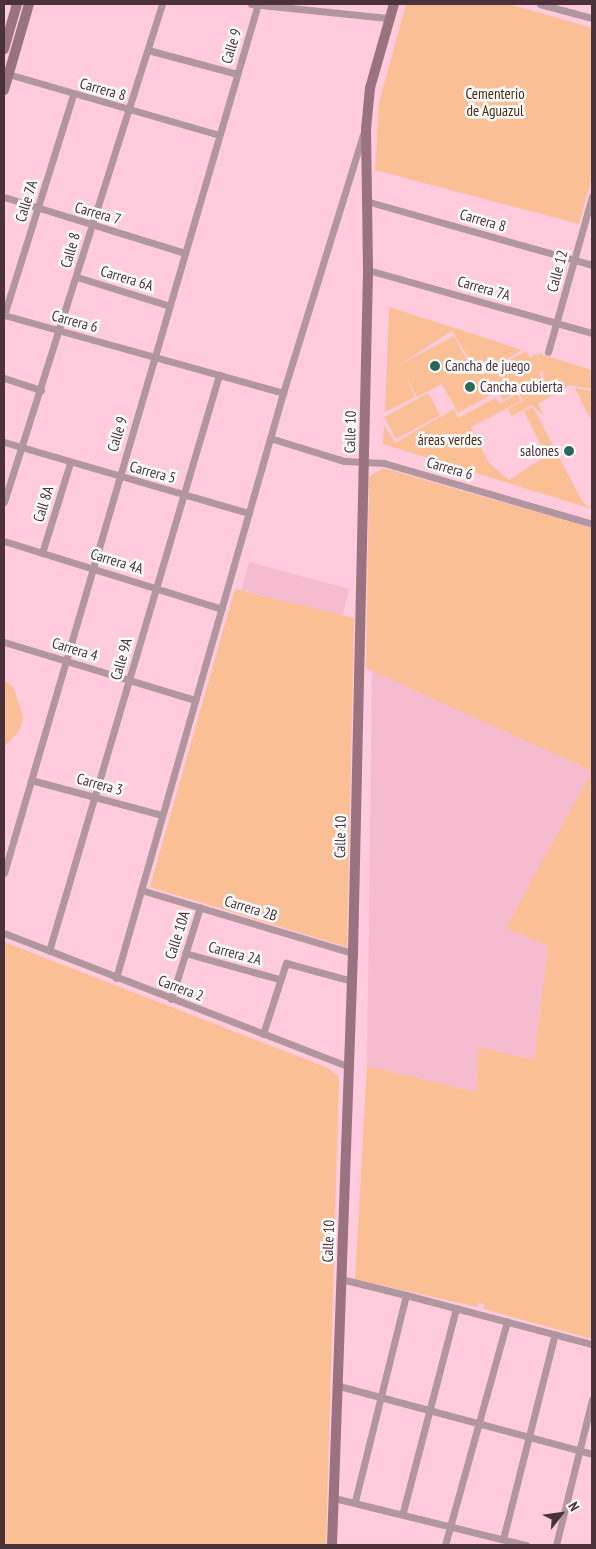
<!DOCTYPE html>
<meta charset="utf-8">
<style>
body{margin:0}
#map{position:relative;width:596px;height:1549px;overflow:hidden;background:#ffcbdd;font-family:"PT Sans Narrow",sans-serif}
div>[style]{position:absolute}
.built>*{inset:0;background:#f5bcd0;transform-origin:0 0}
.green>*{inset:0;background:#fbbf96;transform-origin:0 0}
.street>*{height:7px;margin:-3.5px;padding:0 3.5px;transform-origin:3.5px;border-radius:3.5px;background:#b1959f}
.secondary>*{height:10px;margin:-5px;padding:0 5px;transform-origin:5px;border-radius:5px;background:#9a7381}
.dots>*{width:14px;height:14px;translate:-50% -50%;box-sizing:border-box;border:2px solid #fdfdfd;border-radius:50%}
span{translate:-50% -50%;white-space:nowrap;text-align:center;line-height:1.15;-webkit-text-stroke:5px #fdfdfd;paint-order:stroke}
.street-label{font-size:15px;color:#4a313a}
.park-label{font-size:15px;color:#4b2a10}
.poi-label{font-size:15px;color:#4a313a}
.left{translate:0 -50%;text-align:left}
.right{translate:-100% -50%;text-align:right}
.frame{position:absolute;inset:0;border:5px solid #4a313a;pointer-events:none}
.north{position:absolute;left:536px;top:1489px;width:50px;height:50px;-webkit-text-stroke:4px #fdfdfd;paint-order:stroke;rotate:60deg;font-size:14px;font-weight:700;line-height:20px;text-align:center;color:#4a313a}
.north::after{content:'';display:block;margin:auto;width:18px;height:22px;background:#4a313a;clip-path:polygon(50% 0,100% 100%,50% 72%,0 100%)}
</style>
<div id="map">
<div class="built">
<i style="left:249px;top:562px;width:104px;height:29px;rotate:15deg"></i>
<i style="clip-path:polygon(372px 669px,592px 771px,507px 928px,548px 946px,534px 1060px,476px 1092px,367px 1066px)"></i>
</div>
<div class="green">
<i style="clip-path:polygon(406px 4px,509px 4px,592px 28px,592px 177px,579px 224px,375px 170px,379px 103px)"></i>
<i style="clip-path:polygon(389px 307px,522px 350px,489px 369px,482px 359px,473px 365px,452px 331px,399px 365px,454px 336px,471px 368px,482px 362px,488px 372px,526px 351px,530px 358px,536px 354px,542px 364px,537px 353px,592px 370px,592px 389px,569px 385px,538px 404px,544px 416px,532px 405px,512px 416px,508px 409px,523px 401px,519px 393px,544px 380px,543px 370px,539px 373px,542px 379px,503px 400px,498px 391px,458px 413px,442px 384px,417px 397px,404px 373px,415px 397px,385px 412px)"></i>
<i style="clip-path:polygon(575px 388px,592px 391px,592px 422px)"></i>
<i style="left:428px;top:393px;width:25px;height:50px;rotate:61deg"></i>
<i style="clip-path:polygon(517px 394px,521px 401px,471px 427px,489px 463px,509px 480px,546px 456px,524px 411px,533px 407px,582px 501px,589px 508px,592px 501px,592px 509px,383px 444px,384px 425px,395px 443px,454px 409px,458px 418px,496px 398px,499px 404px)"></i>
<i style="clip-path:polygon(383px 468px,592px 528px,592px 1339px,484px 1309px,484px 1304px,478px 1303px,477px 1307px,355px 1279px,367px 1066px,476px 1092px,478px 1047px,534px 1060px,548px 946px,506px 928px,592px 771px,366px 668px,369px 477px)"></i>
<i style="clip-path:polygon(235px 589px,354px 618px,347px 947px,150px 887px)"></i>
<i style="clip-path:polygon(4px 680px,14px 688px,23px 717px,20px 730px,4px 747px)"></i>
<i style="clip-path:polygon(4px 942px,328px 1068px,339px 1077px,326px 1545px,4px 1545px)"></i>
</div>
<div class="street">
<i style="left:251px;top:4px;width:140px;rotate:5.8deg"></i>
<i style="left:540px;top:4px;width:54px;rotate:15.1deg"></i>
<i style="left:148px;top:50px;width:92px;rotate:15.1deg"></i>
<i style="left:8px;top:74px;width:220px;rotate:16.1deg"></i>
<i style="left:73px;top:95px;width:231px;rotate:107.4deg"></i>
<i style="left:4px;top:315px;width:290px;rotate:15.6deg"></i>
<i style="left:4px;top:197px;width:189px;rotate:17.2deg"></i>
<i style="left:366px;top:201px;width:235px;rotate:15.8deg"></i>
<i style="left:368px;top:270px;width:233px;rotate:15.7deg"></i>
<i style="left:77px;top:277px;width:97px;rotate:17.3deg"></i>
<i style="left:548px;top:352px;width:162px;rotate:-74.2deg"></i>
<i style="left:4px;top:378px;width:39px;rotate:18deg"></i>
<i style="left:270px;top:438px;width:77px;rotate:17.3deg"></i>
<i style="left:344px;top:461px;width:40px;rotate:2.9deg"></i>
<i style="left:384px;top:463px;width:217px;rotate:16.3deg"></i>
<i style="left:4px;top:442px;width:255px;rotate:16.2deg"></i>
<i style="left:4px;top:502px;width:522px;rotate:-72.4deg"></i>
<i style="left:4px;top:541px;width:228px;rotate:17.3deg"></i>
<i style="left:42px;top:553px;width:94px;rotate:-72.7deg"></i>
<i style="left:4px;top:642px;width:200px;rotate:16.9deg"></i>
<i style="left:31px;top:780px;width:136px;rotate:15deg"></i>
<i style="left:4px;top:873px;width:905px;rotate:-73.71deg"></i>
<i style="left:141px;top:890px;width:221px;rotate:16.6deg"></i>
<i style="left:4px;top:933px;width:370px;rotate:21.2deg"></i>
<i style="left:49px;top:951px;width:601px;rotate:-73.56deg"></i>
<i style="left:185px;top:953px;width:98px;rotate:15.5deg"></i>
<i style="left:116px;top:978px;width:608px;rotate:-74.07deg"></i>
<i style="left:283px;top:393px;width:273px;rotate:-72.8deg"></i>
<i style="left:171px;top:999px;width:96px;rotate:-72.5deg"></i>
<i style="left:263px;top:1034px;width:75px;rotate:-72.1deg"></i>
<i style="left:286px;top:963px;width:68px;rotate:15.3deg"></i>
<i style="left:341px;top:1279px;width:67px;rotate:13.8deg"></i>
<i style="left:406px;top:1295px;width:212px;rotate:103.9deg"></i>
<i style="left:406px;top:1295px;width:192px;rotate:14.8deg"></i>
<i style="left:339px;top:1386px;width:262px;rotate:15deg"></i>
<i style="left:334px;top:1498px;width:198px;rotate:13.8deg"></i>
<i style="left:403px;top:1512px;width:211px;rotate:-75.4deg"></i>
<i style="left:503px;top:1539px;width:211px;rotate:-75.8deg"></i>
<i style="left:445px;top:1545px;width:232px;rotate:-74.5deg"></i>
<i style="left:556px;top:1545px;width:150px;rotate:-76.1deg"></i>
</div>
<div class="secondary">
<i style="left:4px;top:49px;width:47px;rotate:-73.9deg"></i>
<i style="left:4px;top:90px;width:90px;rotate:-73.8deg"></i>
<i style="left:332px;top:1545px;width:592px;rotate:-87.97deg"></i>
<i style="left:353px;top:953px;width:683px;rotate:-88.74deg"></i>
<i style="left:368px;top:270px;width:141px;rotate:-90.8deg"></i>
<i style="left:366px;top:129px;width:41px;rotate:-84.4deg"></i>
<i style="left:370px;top:88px;width:87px;rotate:-74.1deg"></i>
</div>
<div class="dots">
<i style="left:435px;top:366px;background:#276a5b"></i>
<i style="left:470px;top:387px;background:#276a5b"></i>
<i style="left:569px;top:451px;background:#276a5b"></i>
</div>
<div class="street-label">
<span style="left:231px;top:46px;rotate:-73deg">Calle 9</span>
<span style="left:103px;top:89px;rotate:16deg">Carrera 8</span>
<span style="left:26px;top:201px;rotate:-73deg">Calle 7A</span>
<span style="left:98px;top:213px;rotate:16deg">Carrera 7</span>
<span style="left:483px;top:220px;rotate:16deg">Carrera 8</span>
<span style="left:70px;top:250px;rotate:-74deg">Calle 8</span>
<span style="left:557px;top:271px;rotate:-75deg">Calle 12</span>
<span style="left:127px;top:278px;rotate:17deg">Carrera 6A</span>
<span style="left:484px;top:288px;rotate:16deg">Carrera 7A</span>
<span style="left:75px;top:321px;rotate:15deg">Carrera 6</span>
<span style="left:350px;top:432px;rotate:-89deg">Calle 10</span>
<span style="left:117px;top:434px;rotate:-73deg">Calle 9</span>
<span style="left:450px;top:468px;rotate:16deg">Carrera 6</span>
<span style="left:153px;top:472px;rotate:15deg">Carrera 5</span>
<span style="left:43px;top:504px;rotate:-73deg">Call 8A</span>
<span style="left:117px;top:561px;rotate:17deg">Carrera 4A</span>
<span style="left:75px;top:649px;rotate:17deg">Carrera 4</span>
<span style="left:121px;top:659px;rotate:-74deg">Calle 9A</span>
<span style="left:100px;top:784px;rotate:15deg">Carrera 3</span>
<span style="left:340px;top:837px;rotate:-89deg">Calle 10</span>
<span style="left:251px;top:908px;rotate:17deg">Carrera 2B</span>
<span style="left:177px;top:935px;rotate:-72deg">Calle 10A</span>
<span style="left:235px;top:953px;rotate:15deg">Carrera 2A</span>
<span style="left:181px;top:988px;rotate:21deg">Carrera 2</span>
<span style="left:328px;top:1241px;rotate:-88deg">Calle 10</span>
</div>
<div class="park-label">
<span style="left:495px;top:102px">Cementerio<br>de Aguazul</span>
<span style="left:450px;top:440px">áreas verdes</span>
</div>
<div class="poi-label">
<span class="left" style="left:445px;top:366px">Cancha de juego</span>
<span class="left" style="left:480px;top:387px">Cancha cubierta</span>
<span class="right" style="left:559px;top:451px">salones</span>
</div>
<div class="frame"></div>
<div class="north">N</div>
</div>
